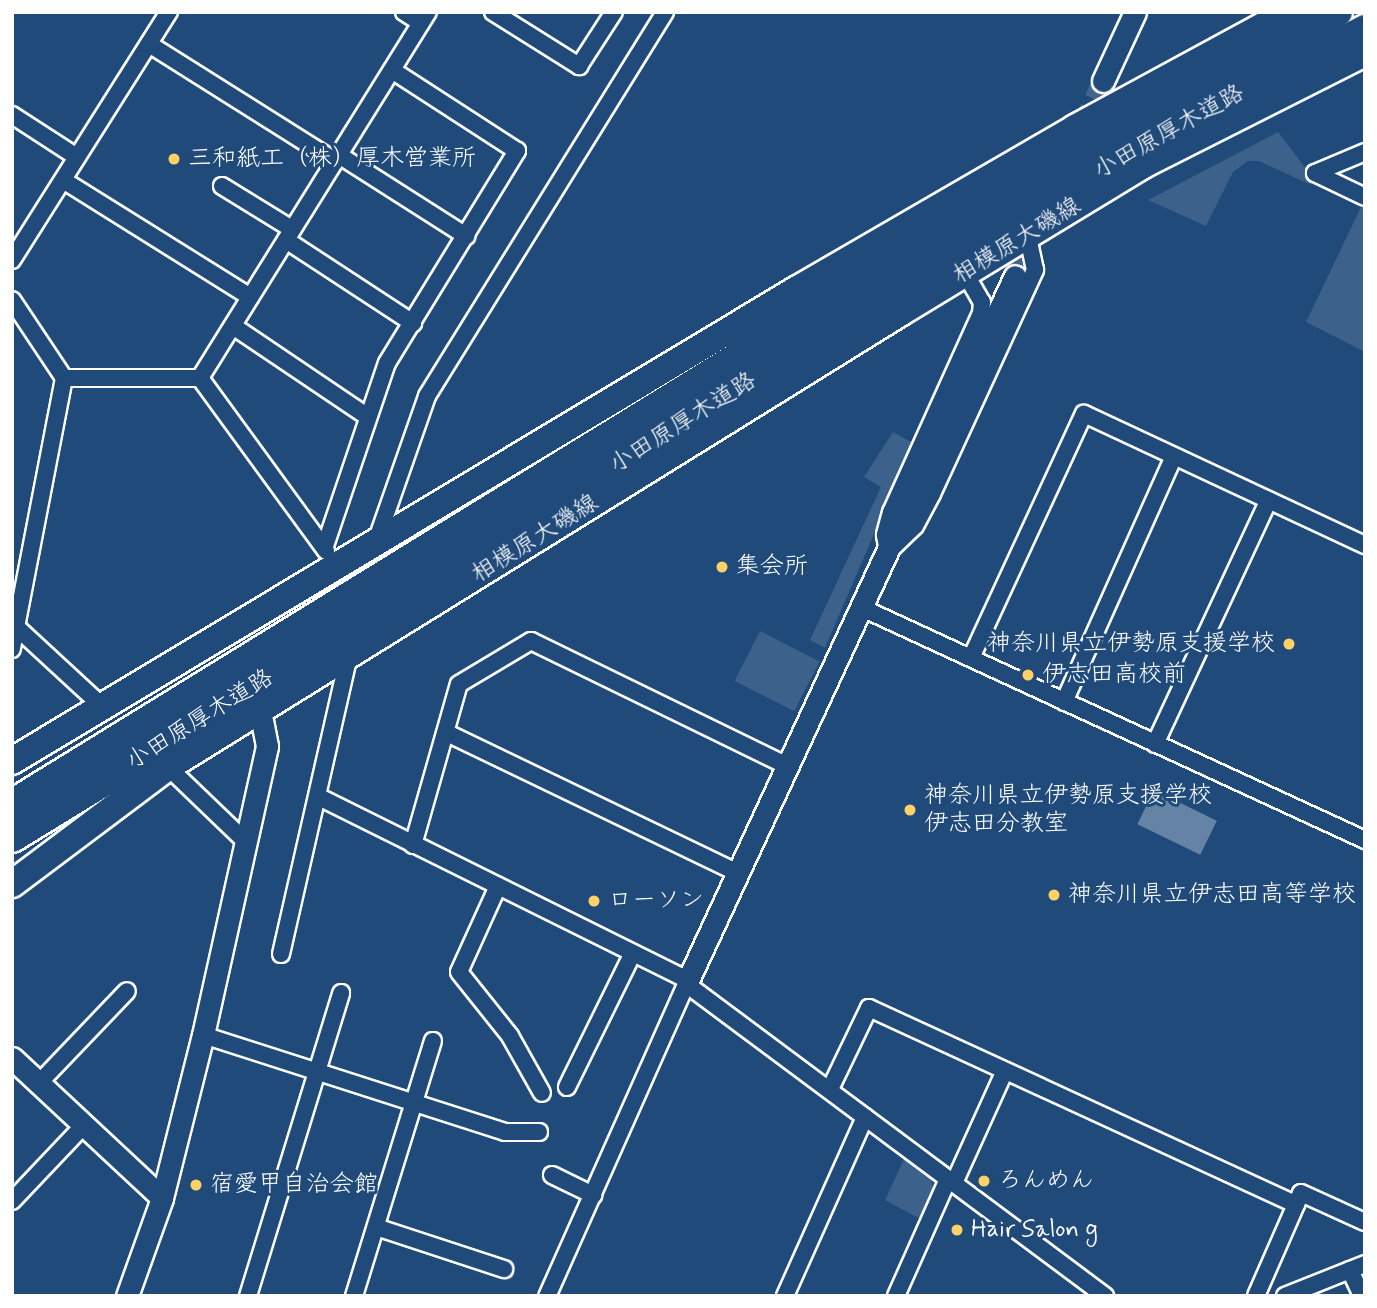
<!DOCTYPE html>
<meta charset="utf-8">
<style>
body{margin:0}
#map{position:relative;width:1377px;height:1308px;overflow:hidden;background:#1f4a7a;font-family:Mynerve,"Klee One",sans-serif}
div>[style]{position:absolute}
.green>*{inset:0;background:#3c618b;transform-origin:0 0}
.water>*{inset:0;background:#6583a4;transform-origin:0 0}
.tertiary-tunnel>*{height:21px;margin-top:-10.5px;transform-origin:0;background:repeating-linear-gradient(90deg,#41658e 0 21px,transparent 0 31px)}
.roads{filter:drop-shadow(2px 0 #fff) drop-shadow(-2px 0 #fff) drop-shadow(0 2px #fff) drop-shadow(0 -2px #fff)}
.minor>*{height:16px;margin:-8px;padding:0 8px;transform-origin:8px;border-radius:8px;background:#1f4a7a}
.tertiary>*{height:21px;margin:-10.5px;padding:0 10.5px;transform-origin:10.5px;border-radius:10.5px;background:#1f4a7a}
.primary>*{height:26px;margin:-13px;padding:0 13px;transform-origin:13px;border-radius:13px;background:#1f4a7a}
.motorway>*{height:30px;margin:-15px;padding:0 15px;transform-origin:15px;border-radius:15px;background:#1f4a7a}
.dots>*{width:19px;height:19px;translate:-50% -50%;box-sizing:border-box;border:4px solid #1f4a7a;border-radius:50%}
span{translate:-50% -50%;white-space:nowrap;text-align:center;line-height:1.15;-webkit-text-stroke:6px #1f4a7a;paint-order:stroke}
.street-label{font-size:24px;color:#fff}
.poi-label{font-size:24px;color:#fff}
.left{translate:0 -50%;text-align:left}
.right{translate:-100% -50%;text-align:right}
.frame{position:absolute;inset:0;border:14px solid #fff;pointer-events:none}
</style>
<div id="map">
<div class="green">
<i style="clip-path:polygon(1278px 132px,1314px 179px,1311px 185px,1259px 161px,1248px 161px,1233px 172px,1206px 226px,1148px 200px)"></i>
<i style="clip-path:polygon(1362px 205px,1365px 207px,1365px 352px,1306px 322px)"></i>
<i style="clip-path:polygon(893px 432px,913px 443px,825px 648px,810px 640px,881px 487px,864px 477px)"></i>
<i style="left:760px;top:631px;width:67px;height:56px;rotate:27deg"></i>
<i style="clip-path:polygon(904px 1159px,930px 1179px,937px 1194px,924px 1221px,885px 1200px)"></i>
</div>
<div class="water">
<i style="left:1154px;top:790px;width:70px;height:38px;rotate:26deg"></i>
</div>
<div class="tertiary-tunnel">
<i style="left:1082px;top:127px;width:51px;rotate:-65.5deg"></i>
<i style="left:1015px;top:276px;width:50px;rotate:-66.5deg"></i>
</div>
<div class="roads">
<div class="minor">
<i style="left:404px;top:12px;width:20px;rotate:33deg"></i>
<i style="left:493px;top:12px;width:102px;rotate:32.1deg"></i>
<i style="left:579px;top:66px;width:64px;rotate:-57.1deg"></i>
<i style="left:149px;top:44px;width:220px;rotate:32.2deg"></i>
<i style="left:12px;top:115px;width:77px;rotate:32.9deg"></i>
<i style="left:339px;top:155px;width:151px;rotate:32.5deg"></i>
<i style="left:1315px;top:173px;width:55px;rotate:25.6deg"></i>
<i style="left:1315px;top:173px;width:54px;rotate:-22.8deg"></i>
<i style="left:63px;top:180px;width:221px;rotate:32deg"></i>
<i style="left:222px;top:186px;width:82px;rotate:31.6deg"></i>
<i style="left:286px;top:240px;width:152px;rotate:33.2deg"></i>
<i style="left:12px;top:260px;width:294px;rotate:-57.7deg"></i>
<i style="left:965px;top:273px;width:34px;rotate:60deg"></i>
<i style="left:982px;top:302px;width:11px;rotate:95deg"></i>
<i style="left:981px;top:313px;width:218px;rotate:114.3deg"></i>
<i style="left:891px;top:512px;width:24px;rotate:105deg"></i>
<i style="left:885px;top:535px;width:17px;rotate:80deg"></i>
<i style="left:888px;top:552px;width:37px;rotate:-44deg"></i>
<i style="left:915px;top:526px;width:36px;rotate:-62deg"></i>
<i style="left:932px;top:494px;width:247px;rotate:-65.3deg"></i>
<i style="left:1035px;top:270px;width:35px;rotate:-102deg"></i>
<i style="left:12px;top:300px;width:94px;rotate:56.3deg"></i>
<i style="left:64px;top:378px;width:276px;rotate:100.9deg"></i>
<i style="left:233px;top:326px;width:163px;rotate:34deg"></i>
<i style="left:64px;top:378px;width:136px"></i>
<i style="left:200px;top:378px;width:431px;rotate:-58.1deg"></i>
<i style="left:200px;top:378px;width:214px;rotate:53.9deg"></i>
<i style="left:376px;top:542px;width:155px;rotate:-70.7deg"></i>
<i style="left:427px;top:396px;width:452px;rotate:-58.2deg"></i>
<i style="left:325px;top:546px;width:193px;rotate:-71.3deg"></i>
<i style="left:387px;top:363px;width:249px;rotate:-58.5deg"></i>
<i style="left:517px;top:151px;width:149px;rotate:-147.1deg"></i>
<i style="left:862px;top:608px;width:554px;rotate:24.76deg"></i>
<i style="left:12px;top:623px;width:124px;rotate:42.7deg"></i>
<i style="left:971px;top:658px;width:269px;rotate:-65.2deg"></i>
<i style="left:1084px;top:414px;width:310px;rotate:25deg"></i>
<i style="left:1064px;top:702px;width:269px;rotate:-65.9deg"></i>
<i style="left:447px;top:733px;width:323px;rotate:25.7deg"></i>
<i style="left:1155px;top:744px;width:269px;rotate:-65deg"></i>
<i style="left:168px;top:767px;width:110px;rotate:43.9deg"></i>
<i style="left:319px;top:797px;width:412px;rotate:26.4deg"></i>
<i style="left:688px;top:980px;width:346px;rotate:114deg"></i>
<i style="left:413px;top:845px;width:167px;rotate:-74.1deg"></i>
<i style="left:459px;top:684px;width:84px;rotate:-30.8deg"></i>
<i style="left:531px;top:641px;width:287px;rotate:26deg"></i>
<i style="left:498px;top:886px;width:94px;rotate:114.4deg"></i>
<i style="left:459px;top:972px;width:82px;rotate:51.4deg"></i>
<i style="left:510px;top:1036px;width:65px;rotate:60.7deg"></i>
<i style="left:281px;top:954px;width:307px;rotate:-77.2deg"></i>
<i style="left:689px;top:986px;width:519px;rotate:36.69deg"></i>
<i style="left:203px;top:1035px;width:317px;rotate:17.8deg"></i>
<i style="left:505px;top:1132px;width:34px"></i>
<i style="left:39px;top:1083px;width:127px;rotate:-46.3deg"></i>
<i style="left:567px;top:1087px;width:149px;rotate:-63.8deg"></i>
<i style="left:830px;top:1089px;width:90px;rotate:-64.3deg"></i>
<i style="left:869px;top:1008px;width:470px;rotate:24.7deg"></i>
<i style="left:552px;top:1175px;width:46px;rotate:26deg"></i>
<i style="left:954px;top:1183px;width:121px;rotate:-65.6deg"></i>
<i style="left:12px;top:1201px;width:105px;rotate:-46.5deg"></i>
<i style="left:376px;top:1227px;width:135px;rotate:18.2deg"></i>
<i style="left:1350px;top:1270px;width:29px;rotate:65deg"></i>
<i style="left:248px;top:1296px;width:317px;rotate:-72.9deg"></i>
<i style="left:354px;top:1296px;width:267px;rotate:-72.8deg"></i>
<i style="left:785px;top:1296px;width:196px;rotate:-65.9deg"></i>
<i style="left:896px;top:1296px;width:128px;rotate:-66deg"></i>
<i style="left:1256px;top:1296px;width:112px;rotate:-66.4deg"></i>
<i style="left:1301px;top:1193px;width:70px;rotate:24.4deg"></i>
<i style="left:1285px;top:1296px;width:86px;rotate:-21.8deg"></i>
</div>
<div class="tertiary">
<i style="left:1103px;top:81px;width:76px;rotate:-65.1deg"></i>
<i style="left:688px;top:980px;width:776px;rotate:-65.09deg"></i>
<i style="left:12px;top:1058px;width:205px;rotate:43deg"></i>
<i style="left:127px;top:1296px;width:104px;rotate:-70.3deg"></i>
<i style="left:162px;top:1198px;width:168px;rotate:-75.9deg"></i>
<i style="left:203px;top:1035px;width:296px;rotate:-77.5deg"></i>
<i style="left:267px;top:746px;width:38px;rotate:-101deg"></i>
</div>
<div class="primary">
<i style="left:12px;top:761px;width:915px;rotate:-31deg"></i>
<i style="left:796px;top:290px;width:323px;rotate:-30.1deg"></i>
<i style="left:1075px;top:128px;width:243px;rotate:-28.5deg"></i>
<i style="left:12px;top:884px;width:195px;rotate:-36.9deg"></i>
<i style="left:168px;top:767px;width:861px;rotate:-31.81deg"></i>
<i style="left:900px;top:313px;width:285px;rotate:-31.3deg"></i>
<i style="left:1143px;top:165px;width:249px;rotate:-26.8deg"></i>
</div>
<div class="motorway">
<i style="left:12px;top:805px;width:1060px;rotate:-31.65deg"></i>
<i style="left:914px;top:249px;width:290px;rotate:-30.5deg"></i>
<i style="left:1164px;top:102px;width:195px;rotate:-27.5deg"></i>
<i style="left:12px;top:837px;width:1289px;rotate:-31.52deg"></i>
<i style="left:1111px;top:163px;width:287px;rotate:-27.6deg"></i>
</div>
</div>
<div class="dots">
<i style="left:174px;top:159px;background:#ffd166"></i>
<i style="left:722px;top:567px;background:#ffd166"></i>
<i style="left:1289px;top:644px;background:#ffd166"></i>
<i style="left:1028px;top:675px;background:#ffd166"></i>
<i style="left:910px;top:810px;background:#ffd166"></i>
<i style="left:1054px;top:895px;background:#ffd166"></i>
<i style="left:594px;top:901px;background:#ffd166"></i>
<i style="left:984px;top:1181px;background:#ffd166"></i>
<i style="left:196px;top:1185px;background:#ffd166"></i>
<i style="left:957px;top:1230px;background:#ffd166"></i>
</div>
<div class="street-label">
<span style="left:1169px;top:132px;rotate:-29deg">小田原厚木道路</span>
<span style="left:1017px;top:241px;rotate:-31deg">相模原大磯線</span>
<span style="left:683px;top:423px;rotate:-32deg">小田原厚木道路</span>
<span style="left:535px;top:539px;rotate:-32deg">相模原大磯線</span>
<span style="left:200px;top:720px;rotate:-32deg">小田原厚木道路</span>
</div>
<div class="poi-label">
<span class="left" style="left:188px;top:159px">三和紙工（株）厚木営業所</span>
<span class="left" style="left:736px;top:567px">集会所</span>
<span class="right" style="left:1275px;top:644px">神奈川県立伊勢原支援学校</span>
<span class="left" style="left:1042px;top:675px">伊志田高校前</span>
<span class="left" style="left:924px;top:810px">神奈川県立伊勢原支援学校<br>伊志田分教室</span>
<span class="left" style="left:1068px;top:895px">神奈川県立伊志田高等学校</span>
<span class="left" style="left:608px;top:901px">ローソン</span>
<span class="left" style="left:998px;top:1181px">ろんめん</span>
<span class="left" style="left:210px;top:1185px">宿愛甲自治会館</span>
<span class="left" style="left:971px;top:1230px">Hair Salon g</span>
</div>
<div class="frame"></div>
</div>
